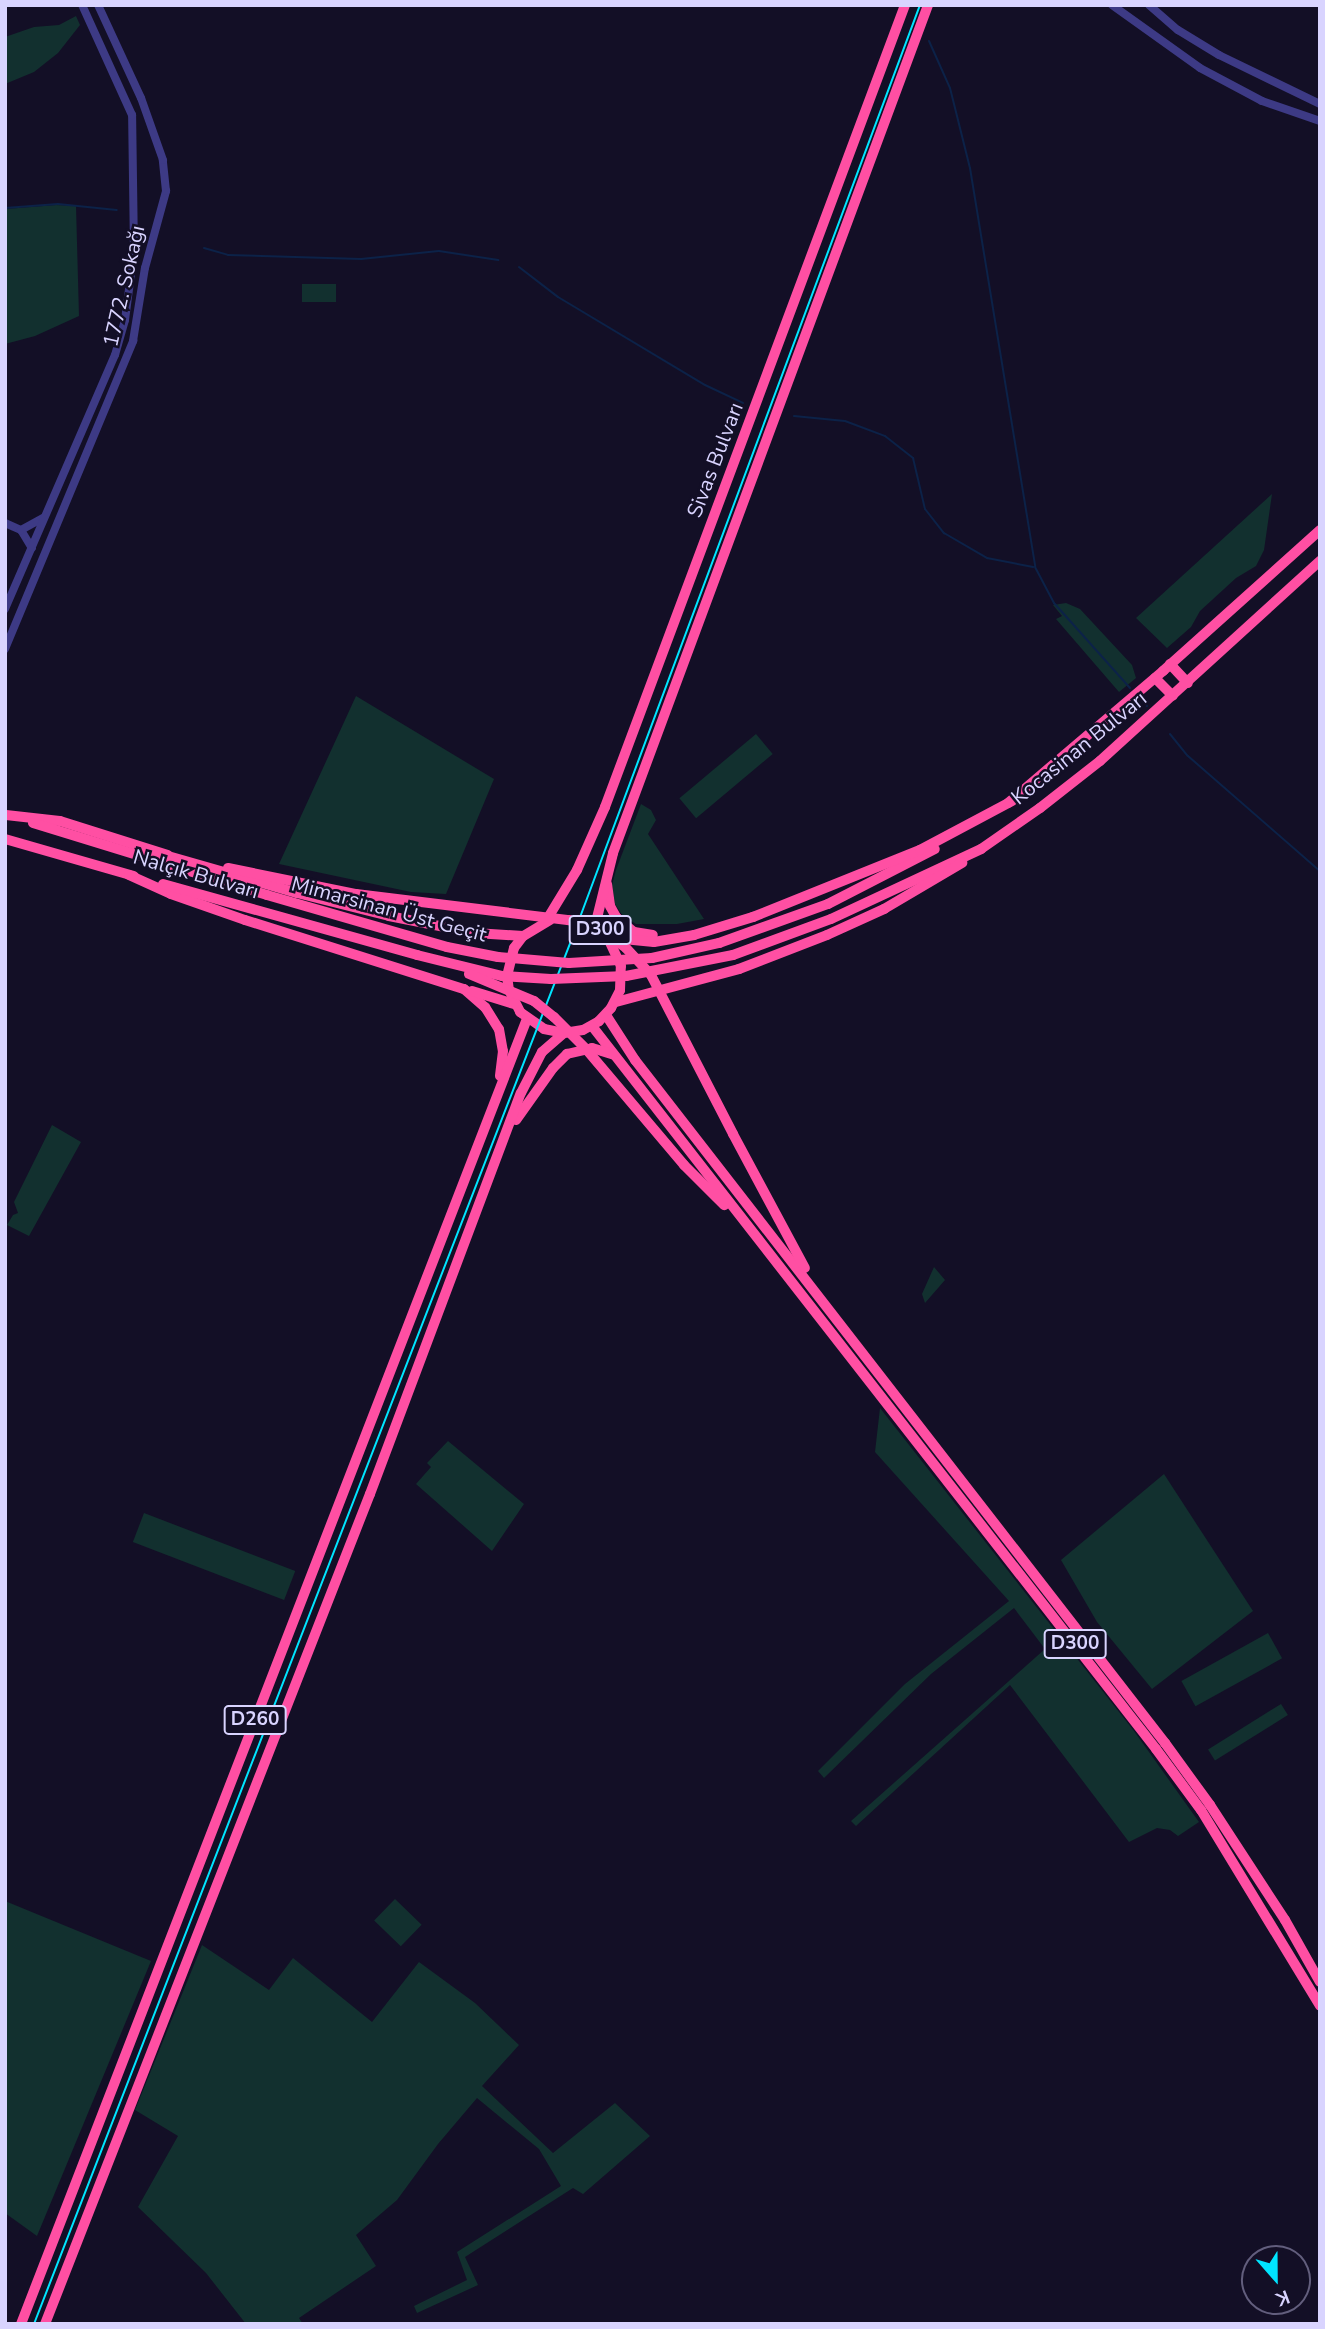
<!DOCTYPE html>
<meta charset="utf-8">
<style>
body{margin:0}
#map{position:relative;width:1325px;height:2329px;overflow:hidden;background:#130f26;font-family:"Nunito Sans",sans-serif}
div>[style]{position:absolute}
.green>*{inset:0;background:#12302f;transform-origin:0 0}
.stream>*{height:2px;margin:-1px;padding:0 1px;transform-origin:1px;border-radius:1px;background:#0c2248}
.minor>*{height:8px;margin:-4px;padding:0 4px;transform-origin:4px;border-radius:4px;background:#3d3a85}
.highway>*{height:10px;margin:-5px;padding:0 5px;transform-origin:5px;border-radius:5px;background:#ff4fa3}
.tram>*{height:2px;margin:-1px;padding:0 1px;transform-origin:1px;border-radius:1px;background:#00e5ff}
.highway-bridge>*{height:10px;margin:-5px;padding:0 5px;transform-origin:5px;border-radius:5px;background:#ff4fa3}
span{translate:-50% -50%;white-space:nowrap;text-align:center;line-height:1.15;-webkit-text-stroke:5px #130f26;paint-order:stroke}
.shield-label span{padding:2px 5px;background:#130f26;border:2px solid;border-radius:5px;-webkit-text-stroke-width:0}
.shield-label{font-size:19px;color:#d9d4ff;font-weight:700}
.street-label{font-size:21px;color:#d9d4ff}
.frame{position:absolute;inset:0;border:7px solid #d9d4ff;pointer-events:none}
.north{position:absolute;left:1241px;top:2245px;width:70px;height:70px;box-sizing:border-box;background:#130f26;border:2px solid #625e7d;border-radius:50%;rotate:159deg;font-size:19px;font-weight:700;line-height:28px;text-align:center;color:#d9d4ff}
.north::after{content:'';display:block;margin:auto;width:24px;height:32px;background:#00e5ff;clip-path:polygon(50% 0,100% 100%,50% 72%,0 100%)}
</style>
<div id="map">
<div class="green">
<i style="clip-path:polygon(76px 16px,80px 25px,58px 53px,34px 72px,5px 84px,5px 37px,34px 27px,59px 25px)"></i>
<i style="clip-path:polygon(56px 205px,76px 206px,79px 316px,35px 336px,5px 344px,5px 209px)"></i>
<i style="left:302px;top:284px;width:34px;height:18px"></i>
<i style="clip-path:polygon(1272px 494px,1264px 550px,1256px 566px,1236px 578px,1200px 611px,1191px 627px,1167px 648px,1136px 618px)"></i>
<i style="clip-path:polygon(1066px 603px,1080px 609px,1132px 665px,1136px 678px,1119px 692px,1056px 619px,1062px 616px,1053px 605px)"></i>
<i style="clip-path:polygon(356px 696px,494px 779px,446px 894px,411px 892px,279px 864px)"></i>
<i style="left:756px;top:734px;width:26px;height:100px;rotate:50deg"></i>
<i style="clip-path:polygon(641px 804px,651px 810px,656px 820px,648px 834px,704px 919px,677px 924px,636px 924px,623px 916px,615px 904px,612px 885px,616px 870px)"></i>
<i style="clip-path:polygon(52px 1125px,81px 1142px,29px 1236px,7px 1225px,13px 1215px,18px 1213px,14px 1202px)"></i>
<i style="clip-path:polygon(934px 1267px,945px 1280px,925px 1303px,922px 1294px)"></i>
<i style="clip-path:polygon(880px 1408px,1134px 1731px,1199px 1822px,1178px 1836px,1170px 1830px,1157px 1828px,1129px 1842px,1010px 1685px,856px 1826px,851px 1821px,1045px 1649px,1014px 1608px,931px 1674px,824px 1778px,818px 1771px,905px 1684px,1009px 1601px,875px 1452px)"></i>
<i style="clip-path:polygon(448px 1441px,524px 1504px,492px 1551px,416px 1484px,431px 1467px,427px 1463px)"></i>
<i style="clip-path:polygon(1164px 1474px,1253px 1611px,1152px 1689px,1097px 1622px,1061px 1560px)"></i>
<i style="left:144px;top:1513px;width:162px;height:31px;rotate:21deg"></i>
<i style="left:1268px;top:1633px;width:29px;height:99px;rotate:61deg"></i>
<i style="left:1281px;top:1704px;width:13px;height:86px;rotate:58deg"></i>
<i style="left:395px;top:1899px;width:37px;height:30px;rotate:44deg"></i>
<i style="clip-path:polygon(5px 1901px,151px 1961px,37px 2236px,5px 2213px)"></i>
<i style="clip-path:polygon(202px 1945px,269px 1990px,293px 1958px,372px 2022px,419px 1962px,475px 2003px,519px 2045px,482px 2086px,553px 2153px,615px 2103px,650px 2136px,583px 2194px,573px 2188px,465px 2257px,478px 2285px,417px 2313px,414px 2306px,467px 2280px,457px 2252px,561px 2186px,539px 2149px,477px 2098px,438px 2144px,397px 2200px,356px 2235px,376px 2266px,299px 2318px,303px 2324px,246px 2324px,206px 2273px,138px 2207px,178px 2136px,135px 2110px)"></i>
</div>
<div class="stream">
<i style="left:929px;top:41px;width:51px;rotate:65.9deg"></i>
<i style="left:950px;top:88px;width:82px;rotate:76deg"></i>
<i style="left:970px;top:168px;width:404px;rotate:80.7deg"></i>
<i style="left:1035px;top:567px;width:41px;rotate:62.2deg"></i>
<i style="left:1054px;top:603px;width:114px;rotate:48.2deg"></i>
<i style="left:5px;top:208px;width:53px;rotate:-4.3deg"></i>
<i style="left:58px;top:204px;width:59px;rotate:5.8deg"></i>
<i style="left:204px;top:248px;width:25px;rotate:16deg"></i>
<i style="left:228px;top:255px;width:133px;rotate:1.7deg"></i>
<i style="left:361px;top:259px;width:78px;rotate:-5.9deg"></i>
<i style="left:439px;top:251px;width:60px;rotate:8.7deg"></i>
<i style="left:519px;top:267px;width:49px;rotate:37.6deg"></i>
<i style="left:558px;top:297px;width:171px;rotate:30.9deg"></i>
<i style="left:705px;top:385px;width:42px;rotate:25.3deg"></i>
<i style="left:794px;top:416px;width:51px;rotate:5.6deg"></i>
<i style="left:845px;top:421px;width:43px;rotate:20.6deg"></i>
<i style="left:885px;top:436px;width:36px;rotate:38deg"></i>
<i style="left:913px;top:458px;width:52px;rotate:76.8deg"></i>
<i style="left:925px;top:509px;width:31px;rotate:52deg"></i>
<i style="left:944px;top:533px;width:50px;rotate:30.2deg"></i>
<i style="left:987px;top:558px;width:47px;rotate:11.1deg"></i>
<i style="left:1142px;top:701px;width:7px;rotate:45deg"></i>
<i style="left:1170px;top:734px;width:28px;rotate:51deg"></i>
<i style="left:1188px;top:756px;width:175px;rotate:41.1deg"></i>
</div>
<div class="minor">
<i style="left:1112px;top:5px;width:108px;rotate:35.6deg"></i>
<i style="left:1200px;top:68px;width:70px;rotate:28deg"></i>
<i style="left:1262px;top:101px;width:61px;rotate:19deg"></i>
<i style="left:1149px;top:5px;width:38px;rotate:41deg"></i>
<i style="left:1178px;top:30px;width:48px;rotate:31.4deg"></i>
<i style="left:1219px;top:55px;width:112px;rotate:25.9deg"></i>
<i style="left:5px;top:523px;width:17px;rotate:24deg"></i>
<i style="left:21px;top:530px;width:21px;rotate:59deg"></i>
<i style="left:21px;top:530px;width:25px;rotate:-29deg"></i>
<i style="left:5px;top:609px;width:277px;rotate:-66.6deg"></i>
<i style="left:115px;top:355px;width:36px;rotate:-74deg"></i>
<i style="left:125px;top:320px;width:70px;rotate:-82.6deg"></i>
<i style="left:134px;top:251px;width:136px;rotate:-90.8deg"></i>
<i style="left:132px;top:115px;width:121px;rotate:-114.4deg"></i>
<i style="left:5px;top:649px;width:334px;rotate:-67.4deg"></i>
<i style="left:133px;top:341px;width:74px;rotate:-80.7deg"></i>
<i style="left:145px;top:268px;width:80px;rotate:-74.7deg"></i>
<i style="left:166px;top:191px;width:31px;rotate:-96deg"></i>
<i style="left:163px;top:160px;width:66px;rotate:-109.5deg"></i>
<i style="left:141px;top:98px;width:102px;rotate:-114.8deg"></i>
</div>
<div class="highway">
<i style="left:1170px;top:664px;width:26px;rotate:47deg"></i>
<i style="left:1155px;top:678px;width:25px;rotate:45deg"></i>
<i style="left:1008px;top:803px;width:204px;rotate:-40.4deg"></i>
<i style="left:1163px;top:671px;width:211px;rotate:-41.9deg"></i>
<i style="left:6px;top:815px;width:54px;rotate:6.3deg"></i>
<i style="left:60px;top:821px;width:113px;rotate:17.5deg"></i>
<i style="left:33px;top:823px;width:245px;rotate:17.1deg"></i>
<i style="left:5px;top:839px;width:134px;rotate:16deg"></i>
<i style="left:161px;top:854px;width:141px;rotate:16deg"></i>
<i style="left:297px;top:893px;width:95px;rotate:14deg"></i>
<i style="left:389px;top:916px;width:88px;rotate:11.2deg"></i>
<i style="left:475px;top:933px;width:48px;rotate:3.6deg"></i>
<i style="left:228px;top:868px;width:131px;rotate:11.5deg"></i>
<i style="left:129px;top:875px;width:46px;rotate:24.3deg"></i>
<i style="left:171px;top:894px;width:78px;rotate:19.4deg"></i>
<i style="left:245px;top:920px;width:230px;rotate:17.5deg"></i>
<i style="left:464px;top:989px;width:28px;rotate:41deg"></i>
<i style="left:485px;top:1007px;width:26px;rotate:58deg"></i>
<i style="left:499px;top:1029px;width:22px;rotate:80deg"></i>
<i style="left:503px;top:1051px;width:25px;rotate:97deg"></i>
<i style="left:163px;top:884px;width:264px;rotate:15.6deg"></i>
<i style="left:607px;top:884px;width:22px;rotate:82deg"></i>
<i style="left:610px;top:906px;width:13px;rotate:61deg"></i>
<i style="left:616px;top:917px;width:23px;rotate:40deg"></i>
<i style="left:634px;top:932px;width:19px;rotate:9deg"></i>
<i style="left:828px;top:904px;width:120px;rotate:-27.2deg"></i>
<i style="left:831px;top:919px;width:166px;rotate:-25deg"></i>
<i style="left:981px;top:849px;width:72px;rotate:-34.8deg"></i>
<i style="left:1040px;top:808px;width:76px;rotate:-38.1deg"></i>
<i style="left:1100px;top:761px;width:297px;rotate:-42.3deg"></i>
<i style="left:550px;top:920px;width:31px;rotate:149deg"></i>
<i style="left:523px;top:936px;width:15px;rotate:127deg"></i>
<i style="left:514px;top:948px;width:29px;rotate:104deg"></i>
<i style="left:507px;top:976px;width:14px;rotate:82deg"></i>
<i style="left:509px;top:990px;width:25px;rotate:63deg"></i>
<i style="left:520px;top:1012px;width:29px;rotate:35deg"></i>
<i style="left:544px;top:1029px;width:20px;rotate:11deg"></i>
<i style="left:564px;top:1033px;width:19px;rotate:-9deg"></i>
<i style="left:583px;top:1030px;width:18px;rotate:-29deg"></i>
<i style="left:599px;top:1021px;width:18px;rotate:-47deg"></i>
<i style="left:611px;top:1008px;width:20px;rotate:-63deg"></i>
<i style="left:620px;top:990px;width:24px;rotate:-88deg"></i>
<i style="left:621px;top:966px;width:33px;rotate:-115deg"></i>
<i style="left:546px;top:921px;width:60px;rotate:-58.7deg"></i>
<i style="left:577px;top:870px;width:69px;rotate:-66deg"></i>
<i style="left:605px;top:807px;width:856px;rotate:-69.49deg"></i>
<i style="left:595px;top:926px;width:75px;rotate:-76.1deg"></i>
<i style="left:613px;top:853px;width:905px;rotate:-69.62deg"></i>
<i style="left:613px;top:938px;width:41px;rotate:5.6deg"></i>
<i style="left:654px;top:942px;width:41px;rotate:-9.9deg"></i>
<i style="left:694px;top:935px;width:62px;rotate:-17deg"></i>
<i style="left:753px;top:917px;width:180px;rotate:-21.9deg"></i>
<i style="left:920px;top:850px;width:104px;rotate:-28deg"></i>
<i style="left:472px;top:991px;width:44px;rotate:17.2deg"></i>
<i style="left:616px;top:1002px;width:127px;rotate:-15deg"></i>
<i style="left:739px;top:969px;width:94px;rotate:-21.1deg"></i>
<i style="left:827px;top:935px;width:63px;rotate:-24.5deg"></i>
<i style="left:884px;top:909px;width:91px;rotate:-30.5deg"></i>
<i style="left:606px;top:1015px;width:54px;rotate:57.2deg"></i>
<i style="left:635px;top:1060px;width:865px;rotate:52.19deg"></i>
<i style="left:1165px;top:1743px;width:77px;rotate:54deg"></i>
<i style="left:1210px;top:1805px;width:137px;rotate:56.9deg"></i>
<i style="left:1285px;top:1920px;width:71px;rotate:60.6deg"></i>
<i style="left:592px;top:1026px;width:917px;rotate:52.04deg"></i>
<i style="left:1156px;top:1749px;width:76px;rotate:53.6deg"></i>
<i style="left:1201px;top:1810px;width:229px;rotate:58.7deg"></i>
<i style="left:516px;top:1120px;width:64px;rotate:-54.6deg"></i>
<i style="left:553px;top:1068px;width:20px;rotate:-45deg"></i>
<i style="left:567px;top:1054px;width:26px;rotate:-13deg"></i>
<i style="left:592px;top:1048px;width:21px;rotate:17deg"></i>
<i style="left:733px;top:1134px;width:152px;rotate:61.8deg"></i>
<i style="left:684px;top:1165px;width:57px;rotate:45deg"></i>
<i style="left:21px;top:2324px;width:1400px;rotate:-68.81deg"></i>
<i style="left:45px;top:2324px;width:891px;rotate:-68.62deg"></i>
<i style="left:370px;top:1494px;width:428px;rotate:-69.4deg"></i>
<i style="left:521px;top:1093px;width:46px;rotate:-62.9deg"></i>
<i style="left:542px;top:1052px;width:29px;rotate:-41deg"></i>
</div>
<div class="tram">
<i style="left:34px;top:2324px;width:1506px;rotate:-68.78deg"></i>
<i style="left:579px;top:920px;width:976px;rotate:-69.56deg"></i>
</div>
<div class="highway-bridge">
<i style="left:356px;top:894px;width:215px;rotate:7deg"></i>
<i style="left:569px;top:920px;width:35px;rotate:18deg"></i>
<i style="left:602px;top:931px;width:29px;rotate:35deg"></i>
<i style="left:626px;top:948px;width:37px;rotate:47deg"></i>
<i style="left:651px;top:975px;width:179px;rotate:62.7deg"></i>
<i style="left:267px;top:895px;width:187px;rotate:16.1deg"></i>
<i style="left:447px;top:947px;width:52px;rotate:11.1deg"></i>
<i style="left:498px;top:957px;width:71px;rotate:4.8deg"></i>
<i style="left:569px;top:963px;width:83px;rotate:-3.4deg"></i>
<i style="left:652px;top:958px;width:69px;rotate:-12.6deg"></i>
<i style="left:719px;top:943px;width:116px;rotate:-19.7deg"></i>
<i style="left:417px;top:955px;width:88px;rotate:13.9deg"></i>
<i style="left:502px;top:976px;width:49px;rotate:3.5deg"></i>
<i style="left:551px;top:979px;width:75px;rotate:-2.3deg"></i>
<i style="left:626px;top:976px;width:109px;rotate:-11.1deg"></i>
<i style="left:733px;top:955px;width:104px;rotate:-20.2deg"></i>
<i style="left:469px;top:974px;width:70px;rotate:22.6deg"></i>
<i style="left:534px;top:1001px;width:26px;rotate:39deg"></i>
<i style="left:554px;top:1017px;width:45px;rotate:45deg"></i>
<i style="left:586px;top:1049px;width:152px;rotate:49.8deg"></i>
</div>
<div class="shield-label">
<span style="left:600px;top:930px">D300</span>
<span style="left:1075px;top:1644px">D300</span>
<span style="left:255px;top:1720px">D260</span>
</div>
<div class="street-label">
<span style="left:124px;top:286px;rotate:-77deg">1772. Sokağı</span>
<span style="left:715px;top:460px;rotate:-69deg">Sivas Bulvarı</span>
<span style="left:1079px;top:748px;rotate:-39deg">Kocasinan Bulvarı</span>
<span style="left:196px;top:874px;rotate:16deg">Nalçık Bulvarı</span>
<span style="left:389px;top:909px;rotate:15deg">Mimarsinan Üst Geçit</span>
</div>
<div class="frame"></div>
<div class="north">K</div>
</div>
